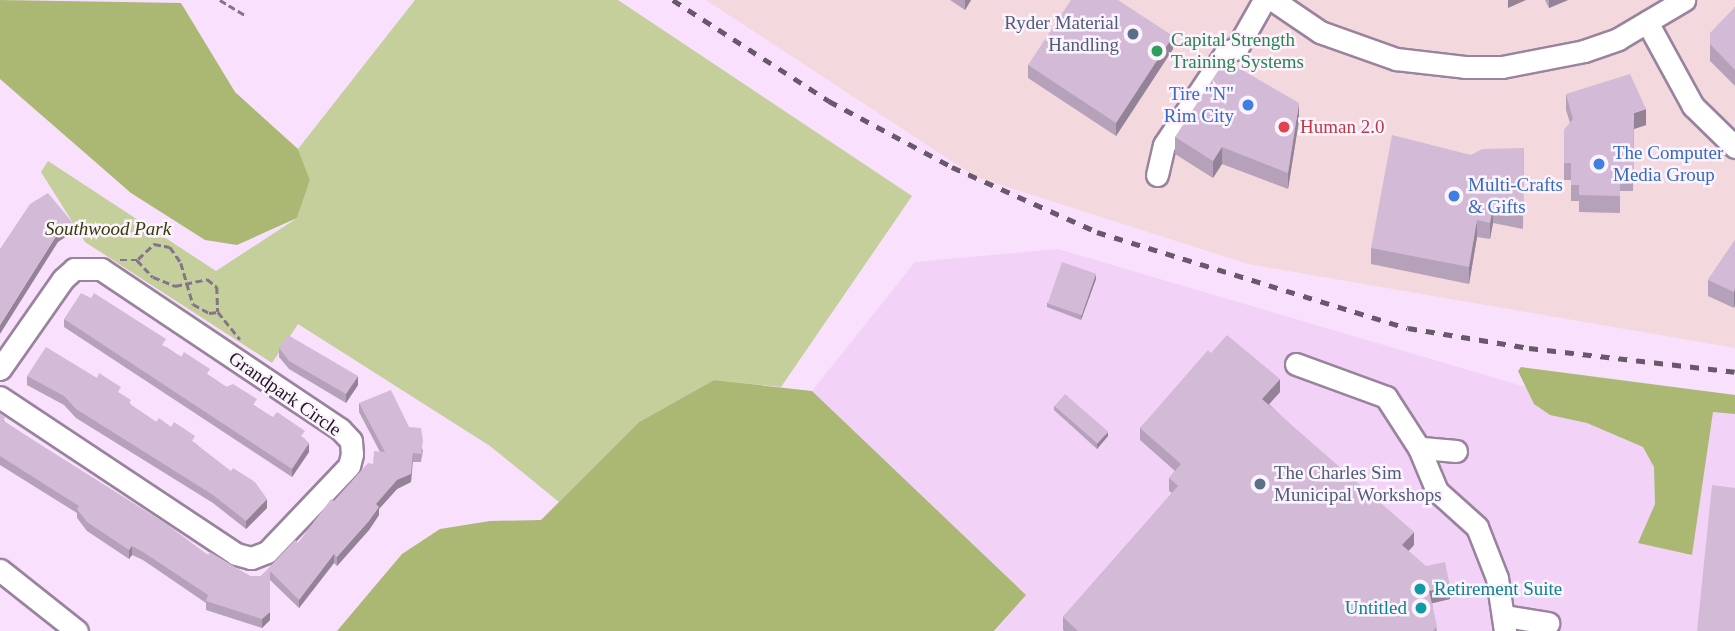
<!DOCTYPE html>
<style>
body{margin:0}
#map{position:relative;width:1735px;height:631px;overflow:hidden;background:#f9e0fd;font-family:"Times New Roman",serif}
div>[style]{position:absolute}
.commercial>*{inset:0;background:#f3d8dd}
.built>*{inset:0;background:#f2d3f7}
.green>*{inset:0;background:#c4cf9c}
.forest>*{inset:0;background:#aab874}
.path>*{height:2.5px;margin-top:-1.25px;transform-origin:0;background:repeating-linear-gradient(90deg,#847487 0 7px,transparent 0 10.5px)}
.roads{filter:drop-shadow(2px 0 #9a839e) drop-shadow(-2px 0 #9a839e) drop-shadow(0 2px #9a839e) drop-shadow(0 -2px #9a839e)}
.minor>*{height:21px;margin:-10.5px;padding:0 10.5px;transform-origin:10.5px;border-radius:10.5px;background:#fff}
.rail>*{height:4.5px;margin-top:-2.25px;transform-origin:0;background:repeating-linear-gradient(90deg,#675969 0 9px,transparent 0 18px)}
.wall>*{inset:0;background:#b5a1b9}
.shaded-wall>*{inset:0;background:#948396}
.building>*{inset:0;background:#d3bbd7;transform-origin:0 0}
.dots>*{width:19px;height:19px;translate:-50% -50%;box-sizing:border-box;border:4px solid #fdf3ff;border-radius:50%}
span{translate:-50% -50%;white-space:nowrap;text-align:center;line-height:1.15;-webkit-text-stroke:5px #fdf3ff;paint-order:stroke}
.service-label{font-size:19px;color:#4e5e75}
.right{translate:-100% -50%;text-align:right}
.left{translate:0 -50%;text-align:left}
.leisure-label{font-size:19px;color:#27864d}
.shop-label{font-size:19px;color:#366cbe}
.health-label{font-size:19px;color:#be3a42}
.park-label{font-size:19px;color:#343c06;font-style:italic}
.street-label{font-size:19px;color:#211823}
.culture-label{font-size:19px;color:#0d838f}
</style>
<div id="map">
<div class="commercial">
<i style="clip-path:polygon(706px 0,1735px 0,1735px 348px,1248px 264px,976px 177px)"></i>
</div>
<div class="built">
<i style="clip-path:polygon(1058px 249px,1645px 422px,1735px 401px,1735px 631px,996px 631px,1025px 594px,812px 391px,915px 262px)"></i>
</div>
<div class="green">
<i style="clip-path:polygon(415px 0,618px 0,912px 196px,781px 387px,714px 380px,639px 422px,559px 502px,490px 446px,298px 324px,272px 363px,85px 242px,41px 172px,48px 161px,216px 271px,297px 218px,310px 180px,298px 149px)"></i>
</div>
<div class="forest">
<i style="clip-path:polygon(0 0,181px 3px,235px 92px,298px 149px,310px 180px,297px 218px,237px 245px,205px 240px,131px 193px,0 79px)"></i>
<i style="clip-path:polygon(1521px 367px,1735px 395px,1735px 414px,1713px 412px,1692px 555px,1638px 543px,1655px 504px,1654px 467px,1643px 447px,1587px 423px,1550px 415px,1534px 404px,1518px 371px)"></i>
<i style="clip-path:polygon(714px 380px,812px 391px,1026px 595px,994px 631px,337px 631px,402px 554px,440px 529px,490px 521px,541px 520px,639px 422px)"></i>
</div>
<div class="path">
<i style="left:220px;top:0;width:31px;rotate:31deg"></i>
<i style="left:138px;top:259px;width:22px;rotate:-43deg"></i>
<i style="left:154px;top:244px;width:16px;rotate:11deg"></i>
<i style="left:170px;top:247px;width:19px;rotate:55deg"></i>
<i style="left:181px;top:263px;width:43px;rotate:73.7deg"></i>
<i style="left:193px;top:304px;width:18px;rotate:29deg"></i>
<i style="left:209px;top:313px;width:9px;rotate:-6deg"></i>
<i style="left:120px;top:260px;width:17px"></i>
<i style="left:137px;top:260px;width:23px;rotate:47deg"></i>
<i style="left:153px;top:277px;width:24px;rotate:22deg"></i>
<i style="left:175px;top:286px;width:33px;rotate:-12deg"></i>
<i style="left:207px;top:279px;width:13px;rotate:39deg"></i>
<i style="left:217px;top:287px;width:25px;rotate:88deg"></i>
<i style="left:218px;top:312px;width:35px;rotate:51deg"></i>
</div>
<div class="roads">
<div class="minor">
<i style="left:1273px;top:0;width:57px;rotate:34.2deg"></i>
<i style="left:1320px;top:32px;width:81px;rotate:19.6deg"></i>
<i style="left:1396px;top:59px;width:69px;rotate:6.6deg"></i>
<i style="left:1465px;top:67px;width:37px"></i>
<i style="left:1502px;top:67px;width:84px;rotate:-11deg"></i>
<i style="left:1584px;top:51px;width:36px;rotate:-19deg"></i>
<i style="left:1618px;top:39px;width:77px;rotate:-30.6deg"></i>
<i style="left:1647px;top:22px;width:96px;rotate:61.3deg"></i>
<i style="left:1693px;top:106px;width:59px;rotate:44.3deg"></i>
<i style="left:1157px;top:175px;width:31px;rotate:-77deg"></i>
<i style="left:1164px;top:145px;width:112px;rotate:-56.3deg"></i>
<i style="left:1226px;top:52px;width:12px;rotate:-20deg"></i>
<i style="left:1237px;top:48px;width:55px;rotate:-60.6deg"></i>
<i style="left:1296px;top:364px;width:96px;rotate:20.1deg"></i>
<i style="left:1386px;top:397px;width:61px;rotate:57.1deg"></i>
<i style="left:0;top:369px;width:110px;rotate:-55deg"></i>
<i style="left:63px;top:279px;width:15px;rotate:-42deg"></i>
<i style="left:74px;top:269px;width:27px"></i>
<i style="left:101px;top:269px;width:288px;rotate:33.8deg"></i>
<i style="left:340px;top:429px;width:16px;rotate:47deg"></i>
<i style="left:351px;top:441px;width:13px;rotate:86deg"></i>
<i style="left:352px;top:454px;width:12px;rotate:104deg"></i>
<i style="left:349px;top:466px;width:119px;rotate:133.6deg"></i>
<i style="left:267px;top:552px;width:17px;rotate:159deg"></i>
<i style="left:251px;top:558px;width:16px;rotate:-165deg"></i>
<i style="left:236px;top:554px;width:283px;rotate:-146.4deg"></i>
<i style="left:1456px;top:451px;width:37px;rotate:-175deg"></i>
<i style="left:1419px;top:448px;width:47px;rotate:67.3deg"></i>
<i style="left:1437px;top:491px;width:54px;rotate:42deg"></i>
<i style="left:1477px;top:527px;width:55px;rotate:68.6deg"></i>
<i style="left:1497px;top:578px;width:54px;rotate:81.4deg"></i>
<i style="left:0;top:570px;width:98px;rotate:38.4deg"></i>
<i style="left:1505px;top:616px;width:44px;rotate:9.2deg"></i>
</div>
</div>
<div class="rail">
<i style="left:673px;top:0;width:186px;rotate:32.9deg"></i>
<i style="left:829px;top:101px;width:140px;rotate:28.2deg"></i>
<i style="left:952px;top:167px;width:159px;rotate:24.1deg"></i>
<i style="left:1097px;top:232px;width:325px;rotate:17.2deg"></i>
<i style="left:1408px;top:328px;width:123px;rotate:9.4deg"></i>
<i style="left:1529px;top:348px;width:207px;rotate:6.6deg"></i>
</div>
<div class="wall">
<i style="clip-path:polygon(950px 0,971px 0,965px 10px)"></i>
<i style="clip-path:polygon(1545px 0,1568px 0,1549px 8px)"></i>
<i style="clip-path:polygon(1735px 7px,1735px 86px,1710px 61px,1710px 44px)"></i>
<i style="clip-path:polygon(1173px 49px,1116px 136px,1028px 78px,1028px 65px)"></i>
<i style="clip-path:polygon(1566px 94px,1646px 125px,1634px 129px,1633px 191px,1620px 191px,1620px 213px,1579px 212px,1579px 201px,1571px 201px,1571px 180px,1564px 180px,1564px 130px,1570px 123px,1566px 110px)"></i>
<i style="clip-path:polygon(1299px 120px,1288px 189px,1222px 164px,1213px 178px,1175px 154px,1175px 137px)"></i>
<i style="clip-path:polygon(1524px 148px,1523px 229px,1493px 223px,1490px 239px,1477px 237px,1469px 284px,1371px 264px,1371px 248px,1471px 155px)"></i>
<i style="clip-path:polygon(1735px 240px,1735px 305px,1734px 308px,1708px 296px,1708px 280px)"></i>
<i style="clip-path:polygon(1096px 279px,1081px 320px,1047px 307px,1047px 303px)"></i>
<i style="clip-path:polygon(64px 319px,166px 347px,305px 439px,309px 452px,292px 477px,64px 327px)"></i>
<i style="clip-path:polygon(279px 348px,358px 385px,346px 403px,289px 369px,279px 357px)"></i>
<i style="clip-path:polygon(1211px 353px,1280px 392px,1269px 404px,1414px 545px,1408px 551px,1450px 599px,1432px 603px,1437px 631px,1064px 631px,1063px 630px,1063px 617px,1172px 493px,1169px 491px,1169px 478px,1175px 471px,1140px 440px,1140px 428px)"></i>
<i style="clip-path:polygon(27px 376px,121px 394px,131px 405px,156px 422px,195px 443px,267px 508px,246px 529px,213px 503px,76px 418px,64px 405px,27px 385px)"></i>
<i style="clip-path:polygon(359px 403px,409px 427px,423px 450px,421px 462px,413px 462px,411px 482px,397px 489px,379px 509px,379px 515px,369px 530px,337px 566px,334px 563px,299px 608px,270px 580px,270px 620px,262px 628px,206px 610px,206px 603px,143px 560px,132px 555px,129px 559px,87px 531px,77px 518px,77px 513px,0 465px,0 414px,5px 422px,208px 555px,250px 576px,261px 576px,298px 543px,334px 501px,373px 464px,380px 452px,359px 412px)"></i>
<i style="clip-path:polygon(1054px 406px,1108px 436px,1097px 449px,1054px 410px)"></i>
</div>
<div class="shaded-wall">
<i style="clip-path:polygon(965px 0,971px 0,965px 10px)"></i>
<i style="clip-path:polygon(1508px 0,1526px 0,1508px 8px)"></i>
<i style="clip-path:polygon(1549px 0,1568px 0,1549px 8px)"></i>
<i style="clip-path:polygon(1173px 36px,1173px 49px,1116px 136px,1116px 123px)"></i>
<i style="clip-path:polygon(1299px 103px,1299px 120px,1288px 189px,1288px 173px)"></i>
<i style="clip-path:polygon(1646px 109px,1646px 125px,1634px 129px,1633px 191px,1634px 113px)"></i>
<i style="clip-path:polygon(1222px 147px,1222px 164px,1213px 178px,1213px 161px)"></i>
<i style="clip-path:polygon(1493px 206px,1493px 223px,1490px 239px,1490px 223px)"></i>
<i style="clip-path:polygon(1477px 220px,1477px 237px,1469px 284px,1469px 267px)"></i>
<i style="clip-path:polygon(73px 223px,73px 232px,58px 242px,0 334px,0 325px,58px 233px)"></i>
<i style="clip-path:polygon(1096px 274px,1096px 279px,1081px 320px,1081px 315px)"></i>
<i style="clip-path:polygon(1735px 288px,1735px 305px,1734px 308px,1734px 292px)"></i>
<i style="clip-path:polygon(358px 376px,358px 385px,346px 403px,346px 394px)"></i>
<i style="clip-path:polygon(1280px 379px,1280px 392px,1262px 412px,1262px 399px)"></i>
<i style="clip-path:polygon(1108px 432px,1108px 436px,1097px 449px,1097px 444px)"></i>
<i style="clip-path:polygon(309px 443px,309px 452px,292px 477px,292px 469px)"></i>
<i style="clip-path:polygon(413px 453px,411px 482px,397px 489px,379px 509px,379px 515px,369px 530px,337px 566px,337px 557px)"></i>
<i style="clip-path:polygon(267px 499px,267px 508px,246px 529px,246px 521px)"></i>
<i style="clip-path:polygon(1414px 532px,1414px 545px,1402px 558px,1402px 545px)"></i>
<i style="clip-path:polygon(132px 546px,132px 555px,129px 559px,129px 550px)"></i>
<i style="clip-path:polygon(334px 554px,334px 563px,299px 608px,299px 600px)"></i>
<i style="clip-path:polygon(1450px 586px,1450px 599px,1429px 604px,1429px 591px)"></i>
<i style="clip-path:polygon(270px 612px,270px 620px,262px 628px,262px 619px)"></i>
</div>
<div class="building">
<i style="clip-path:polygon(1071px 0,1118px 0,1173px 36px,1116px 123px,1028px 65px)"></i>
<i style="clip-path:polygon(1735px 7px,1735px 70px,1710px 44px,1710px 33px)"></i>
<i style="clip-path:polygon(1225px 60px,1299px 103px,1288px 173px,1222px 147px,1213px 161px,1175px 137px)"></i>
<i style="clip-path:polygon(1630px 74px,1646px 109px,1634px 113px,1633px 174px,1620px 174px,1620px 196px,1579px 195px,1579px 185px,1571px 185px,1571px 163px,1564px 163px,1564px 130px,1573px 119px,1566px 94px)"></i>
<i style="clip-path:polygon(1392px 135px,1471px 155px,1482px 149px,1524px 148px,1523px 212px,1493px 206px,1490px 223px,1477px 220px,1469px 267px,1371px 248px)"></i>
<i style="clip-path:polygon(48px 193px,73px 223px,58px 233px,0 325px,0 249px,30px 204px)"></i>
<i style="clip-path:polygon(1735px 240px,1735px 288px,1734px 292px,1708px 280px)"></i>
<i style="left:1062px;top:262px;width:36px;height:44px;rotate:19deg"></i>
<i style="clip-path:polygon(81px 293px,91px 298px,94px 293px,166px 339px,162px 345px,181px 357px,184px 352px,210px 369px,207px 374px,226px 387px,233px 384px,257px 399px,253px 405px,273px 417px,277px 412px,305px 431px,301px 436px,309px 443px,292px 469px,64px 319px)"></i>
<i style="clip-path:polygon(288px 335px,358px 376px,346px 394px,289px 361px,279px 348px)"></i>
<i style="clip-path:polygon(1227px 335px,1280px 379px,1262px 399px,1414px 532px,1402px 545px,1426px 566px,1445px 562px,1450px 586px,1429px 591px,1437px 626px,1433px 631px,1078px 631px,1063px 617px,1178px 486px,1169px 478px,1181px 464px,1140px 428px,1208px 350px,1211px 353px)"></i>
<i style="clip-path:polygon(46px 347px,97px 378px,99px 373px,116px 384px,121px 387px,118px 392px,131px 400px,129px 404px,156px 422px,159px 418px,171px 427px,174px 422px,195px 436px,192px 441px,231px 471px,233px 468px,255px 482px,267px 499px,246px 521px,213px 495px,76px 409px,64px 396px,27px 376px)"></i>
<i style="clip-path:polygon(391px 390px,409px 427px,421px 428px,423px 441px,421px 454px,413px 453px,411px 474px,397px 480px,376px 504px,379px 507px,369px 521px,337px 557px,334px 554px,299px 600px,270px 571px,270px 612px,262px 619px,206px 601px,208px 595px,143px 552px,132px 546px,129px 550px,87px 522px,77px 509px,79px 506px,0 456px,0 414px,5px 417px,3px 421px,165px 523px,208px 555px,210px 552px,250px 576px,261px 576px,295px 540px,298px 543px,331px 499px,334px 501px,368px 463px,373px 464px,374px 451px,385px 452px,359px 403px)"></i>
<i style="left:1065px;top:394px;width:57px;height:16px;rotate:41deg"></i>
<i style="clip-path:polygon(1712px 485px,1735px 488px,1735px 631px,1697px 631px)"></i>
</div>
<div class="dots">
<i style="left:1133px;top:34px;background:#5c6f8a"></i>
<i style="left:1157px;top:51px;background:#2e9e5b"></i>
<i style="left:1248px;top:105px;background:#3f7fe0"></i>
<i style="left:1284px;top:127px;background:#e0444e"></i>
<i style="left:1599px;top:164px;background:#3f7fe0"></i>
<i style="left:1454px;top:196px;background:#3f7fe0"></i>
<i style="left:1260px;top:484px;background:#5c6f8a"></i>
<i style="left:1420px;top:589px;background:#0f9aa8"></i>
<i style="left:1421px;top:608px;background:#0f9aa8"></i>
</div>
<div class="service-label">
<span class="right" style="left:1119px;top:34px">Ryder Material<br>Handling</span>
<span class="left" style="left:1274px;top:484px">The Charles Sim<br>Municipal Workshops</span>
</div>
<div class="leisure-label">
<span class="left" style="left:1171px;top:51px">Capital Strength<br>Training Systems</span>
</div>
<div class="shop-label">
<span class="right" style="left:1234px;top:105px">Tire "N"<br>Rim City</span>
<span class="left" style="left:1613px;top:164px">The Computer<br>Media Group</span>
<span class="left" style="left:1468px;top:196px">Multi-Crafts<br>&amp; Gifts</span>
</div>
<div class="health-label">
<span class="left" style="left:1300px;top:127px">Human 2.0</span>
</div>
<div class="park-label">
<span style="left:108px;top:229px">Southwood Park</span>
</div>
<div class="street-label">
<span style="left:285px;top:394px;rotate:35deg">Grandpark Circle</span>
</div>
<div class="culture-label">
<span class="left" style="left:1434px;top:589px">Retirement Suite</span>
<span class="right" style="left:1407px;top:608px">Untitled</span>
</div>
</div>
